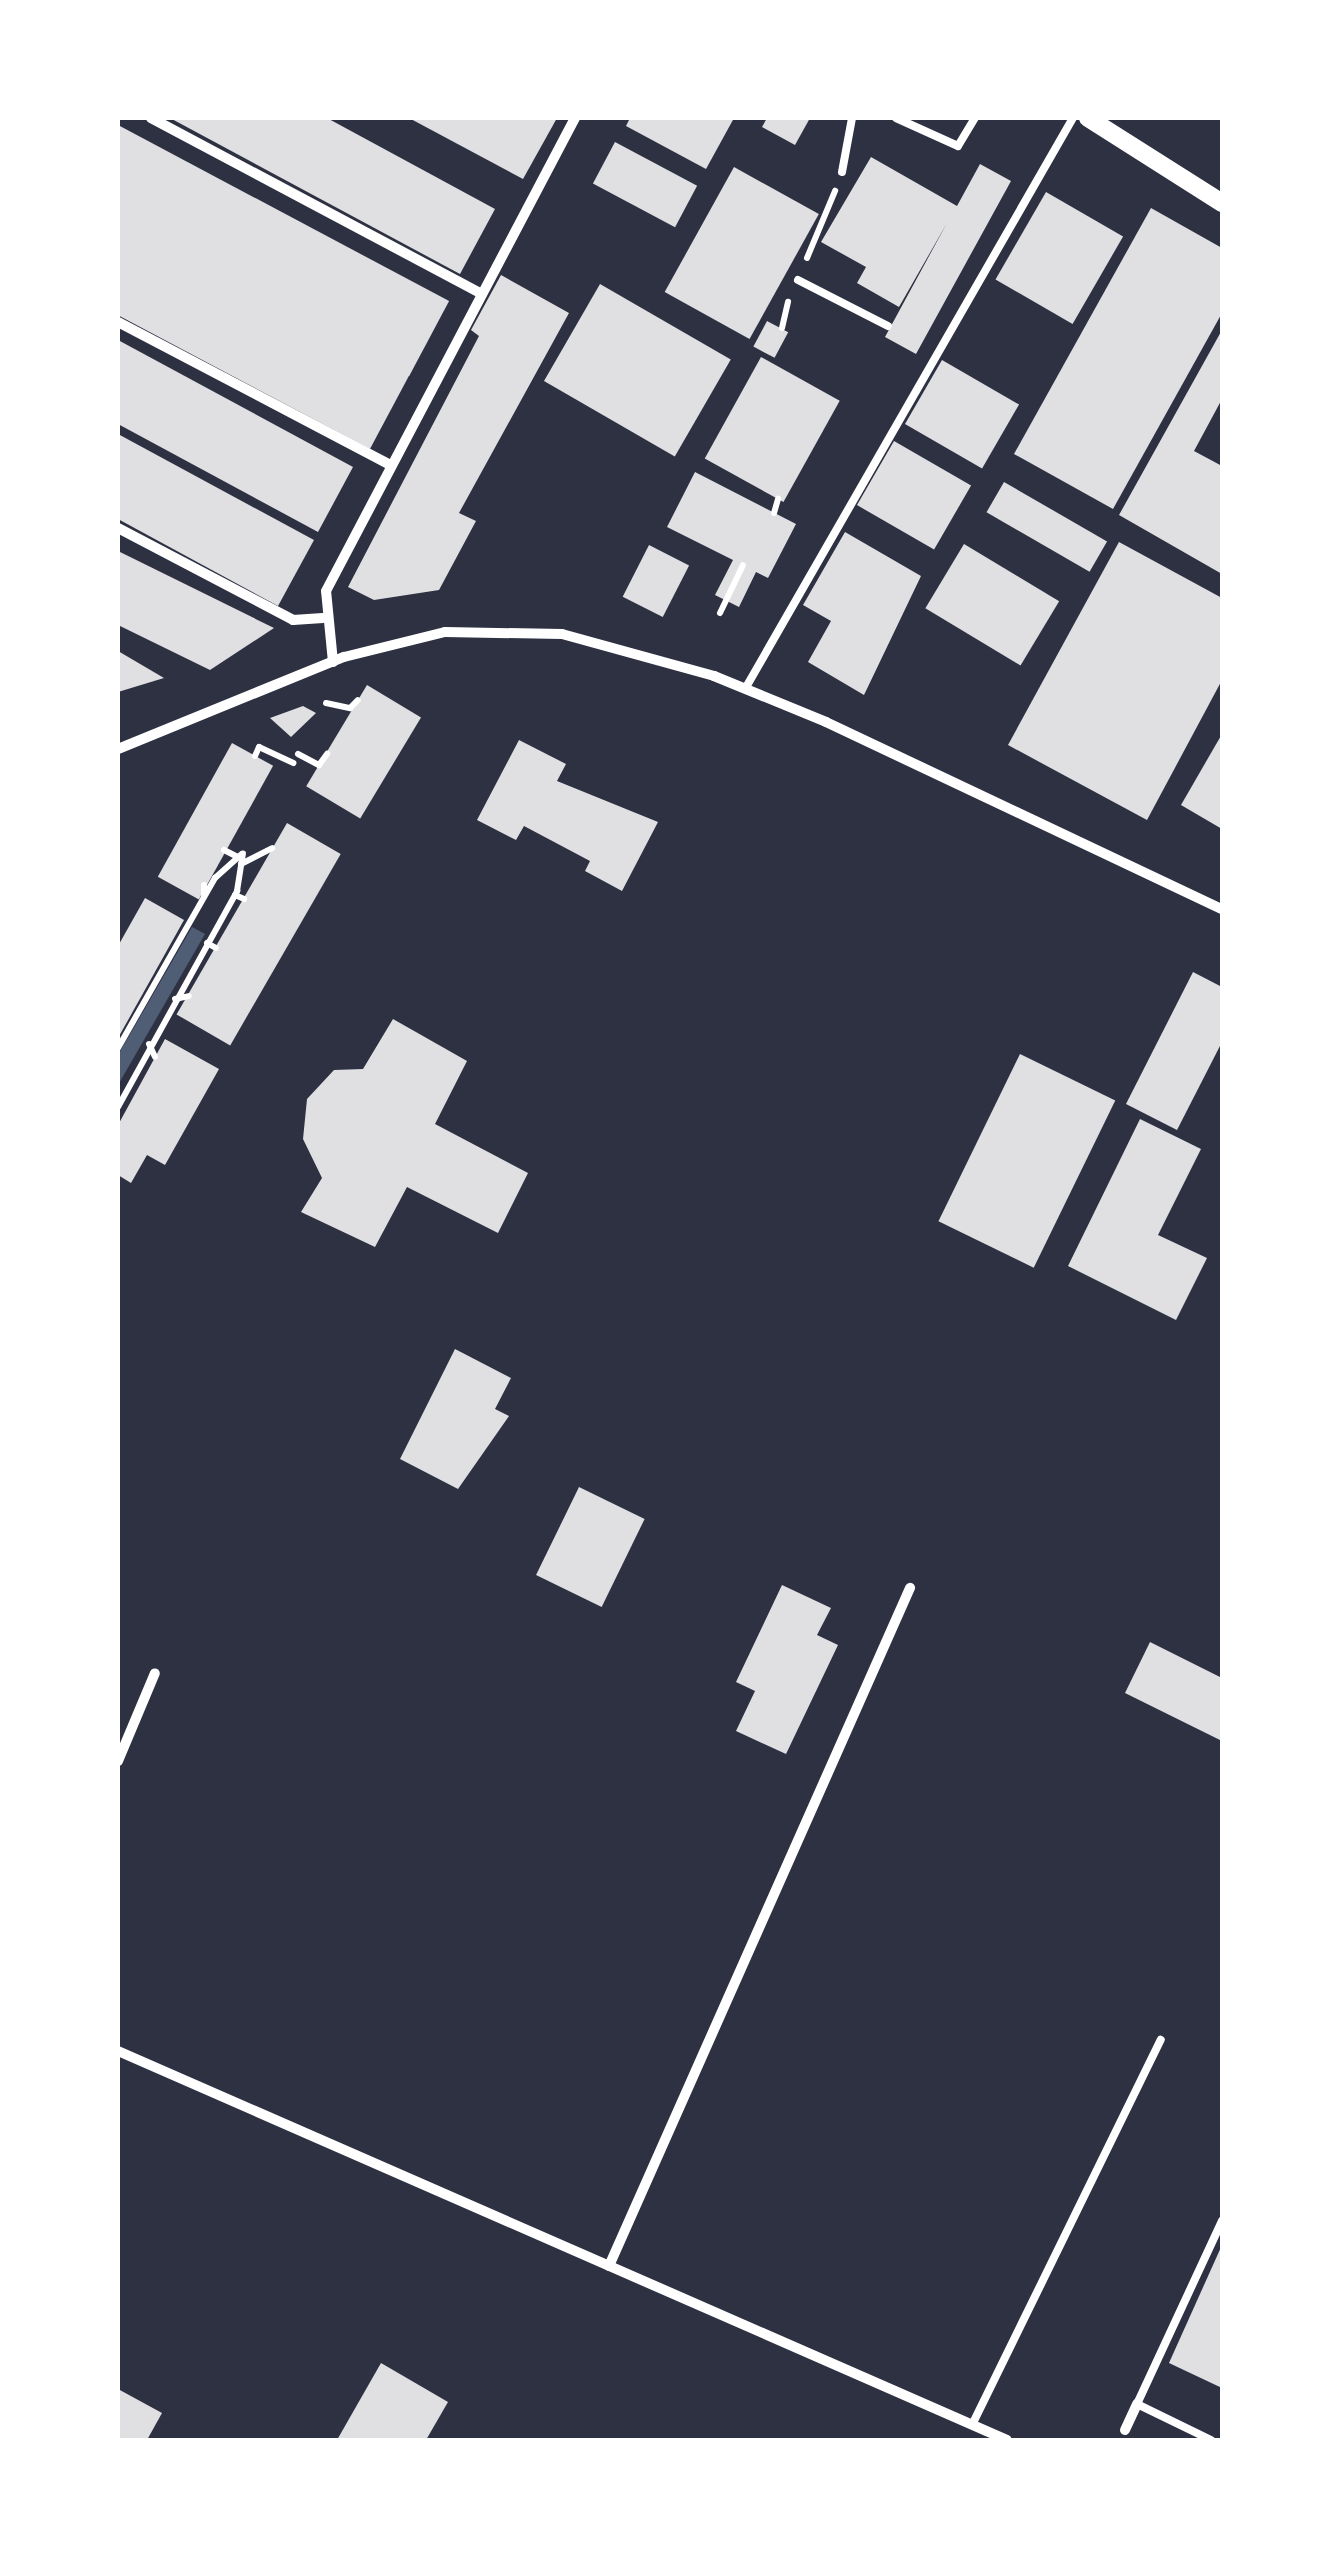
<!DOCTYPE html>
<style>
body{margin:0}
#map{position:relative;width:1340px;height:2558px;overflow:hidden;background:#2d3142;font-family:"Asap Condensed",sans-serif}
div>[style]{position:absolute}
.water>*{inset:0;background:#4f5d75}
.building>*{inset:0;background:#e0e0e3;transform-origin:0 0}
.path>*{height:6px;margin:-3px;padding:0 3px;transform-origin:3px;border-radius:3px;background:#fff}
.service>*{height:8px;margin:-4px;padding:0 4px;transform-origin:4px;border-radius:4px;background:#fff}
.minor>*{height:10px;margin:-5px;padding:0 5px;transform-origin:5px;border-radius:5px;background:#fff}
.tertiary>*{height:18px;margin:-9px;padding:0 9px;transform-origin:9px;border-radius:9px;background:#fff}
span{translate:-50% -50%;white-space:nowrap;text-align:center;line-height:1.15;-webkit-text-stroke:9px #fff;paint-order:stroke}
.frame{position:absolute;inset:0;border:120px solid #fff;pointer-events:none}
</style>
<div id="map">
<div class="water">
<i style="clip-path:polygon(192px 927px,205px 934px,118px 1085px,118px 1055px)"></i>
</div>
<div class="building">
<i style="clip-path:polygon(170px 118px,327px 118px,495px 209px,460px 274px)"></i>
<i style="clip-path:polygon(409px 118px,557px 118px,523px 179px)"></i>
<i style="clip-path:polygon(630px 118px,734px 118px,706px 169px,626px 126px)"></i>
<i style="clip-path:polygon(767px 118px,810px 118px,795px 145px,762px 127px)"></i>
<i style="left:118px;top:125px;width:375px;height:85px;rotate:28deg"></i>
<i style="left:615px;top:142px;width:93px;height:47px;rotate:28deg"></i>
<i style="clip-path:polygon(871px 157px,957px 206px,980px 164px,1011px 181px,916px 354px,885px 337px,947px 223px,899px 307px,857px 283px,866px 267px,821px 242px)"></i>
<i style="left:734px;top:167px;width:97px;height:143px;rotate:29deg"></i>
<i style="left:1046px;top:192px;width:89px;height:101px;rotate:30deg"></i>
<i style="clip-path:polygon(1151px 208px,1222px 248px,1222px 313px,1113px 509px,1014px 454px)"></i>
<i style="left:118px;top:220px;width:330px;height:84px;rotate:28deg"></i>
<i style="clip-path:polygon(501px 275px,569px 313px,459px 513px,476px 521px,439px 590px,374px 600px,348px 587px,479px 336px,471px 330px)"></i>
<i style="left:600px;top:284px;width:151px;height:112px;rotate:30deg"></i>
<i style="left:767px;top:321px;width:24px;height:29px;rotate:28deg"></i>
<i style="clip-path:polygon(1222px 330px,1222px 399px,1194px 451px,1222px 466px,1222px 574px,1119px 515px)"></i>
<i style="clip-path:polygon(118px 340px,353px 467px,318px 532px,118px 424px)"></i>
<i style="left:761px;top:357px;width:90px;height:116px;rotate:29deg"></i>
<i style="left:942px;top:360px;width:89px;height:74px;rotate:30deg"></i>
<i style="clip-path:polygon(118px 434px,314px 540px,278px 606px,118px 519px)"></i>
<i style="left:894px;top:441px;width:89px;height:74px;rotate:30deg"></i>
<i style="clip-path:polygon(695px 472px,796px 524px,768px 578px,756px 572px,739px 607px,715px 595px,733px 560px,667px 527px)"></i>
<i style="left:1004px;top:482px;width:119px;height:35px;rotate:30deg"></i>
<i style="clip-path:polygon(845px 532px,921px 576px,864px 695px,808px 662px,831px 621px,803px 605px)"></i>
<i style="clip-path:polygon(1119px 542px,1222px 598px,1222px 680px,1147px 820px,1008px 745px)"></i>
<i style="left:964px;top:544px;width:111px;height:75px;rotate:31deg"></i>
<i style="left:649px;top:545px;width:45px;height:58px;rotate:27deg"></i>
<i style="clip-path:polygon(118px 551px,274px 628px,210px 670px,118px 625px)"></i>
<i style="clip-path:polygon(118px 651px,164px 678px,118px 692px)"></i>
<i style="left:367px;top:685px;width:63px;height:118px;rotate:31deg"></i>
<i style="clip-path:polygon(303px 706px,316px 713px,291px 737px,270px 718px)"></i>
<i style="clip-path:polygon(1222px 734px,1222px 829px,1181px 805px)"></i>
<i style="clip-path:polygon(519px 740px,566px 764px,557px 781px,658px 822px,622px 891px,585px 871px,590px 861px,524px 826px,516px 840px,477px 820px)"></i>
<i style="left:232px;top:743px;width:47px;height:153px;rotate:29deg"></i>
<i style="left:287px;top:823px;width:62px;height:221px;rotate:30deg"></i>
<i style="clip-path:polygon(145px 898px,184px 920px,118px 1038px,118px 946px)"></i>
<i style="clip-path:polygon(1193px 972px,1222px 987px,1222px 1042px,1177px 1130px,1126px 1104px)"></i>
<i style="clip-path:polygon(393px 1019px,467px 1061px,435px 1124px,528px 1173px,498px 1233px,407px 1187px,375px 1247px,301px 1212px,322px 1178px,303px 1139px,307px 1099px,334px 1070px,363px 1069px)"></i>
<i style="clip-path:polygon(165px 1039px,219px 1069px,165px 1165px,147px 1155px,131px 1183px,118px 1175px,118px 1125px)"></i>
<i style="left:1020px;top:1054px;width:106px;height:186px;rotate:26deg"></i>
<i style="clip-path:polygon(1140px 1119px,1201px 1149px,1158px 1235px,1207px 1258px,1176px 1320px,1068px 1266px)"></i>
<i style="clip-path:polygon(455px 1349px,511px 1378px,495px 1409px,509px 1416px,458px 1489px,400px 1459px)"></i>
<i style="left:579px;top:1487px;width:73px;height:98px;rotate:26deg"></i>
<i style="clip-path:polygon(782px 1585px,831px 1608px,817px 1635px,838px 1645px,786px 1754px,736px 1731px,755px 1691px,736px 1682px)"></i>
<i style="clip-path:polygon(1150px 1642px,1222px 1678px,1222px 1741px,1125px 1693px)"></i>
<i style="clip-path:polygon(1222px 2245px,1222px 2388px,1169px 2363px)"></i>
<i style="clip-path:polygon(381px 2363px,448px 2402px,426px 2440px,337px 2440px)"></i>
<i style="clip-path:polygon(118px 2389px,162px 2413px,147px 2440px,118px 2440px)"></i>
</div>
<div class="path">
<i style="left:807px;top:258px;width:73px;rotate:-67.3deg"></i>
<i style="left:782px;top:328px;width:27px;rotate:-77deg"></i>
<i style="left:774px;top:513px;width:15px;rotate:-74deg"></i>
<i style="left:720px;top:613px;width:53px;rotate:-64.4deg"></i>
<i style="left:326px;top:703px;width:25px;rotate:12deg"></i>
<i style="left:350px;top:708px;width:11px;rotate:-45deg"></i>
<i style="left:298px;top:754px;width:24px;rotate:28deg"></i>
<i style="left:319px;top:765px;width:14px;rotate:-54deg"></i>
<i style="left:255px;top:756px;width:10px;rotate:-66deg"></i>
<i style="left:259px;top:747px;width:38px;rotate:25deg"></i>
<i style="left:224px;top:850px;width:16px;rotate:27deg"></i>
<i style="left:241px;top:864px;width:35px;rotate:-27deg"></i>
<i style="left:204px;top:885px;width:9px;rotate:90deg"></i>
<i style="left:235px;top:895px;width:10px;rotate:24deg"></i>
<i style="left:207px;top:943px;width:10px;rotate:29deg"></i>
<i style="left:175px;top:999px;width:14px;rotate:-12deg"></i>
<i style="left:149px;top:1044px;width:14px;rotate:65deg"></i>
<i style="left:118px;top:1048px;width:196px;rotate:-60.3deg"></i>
<i style="left:215px;top:878px;width:36px;rotate:-42deg"></i>
<i style="left:118px;top:1107px;width:247px;rotate:-61.1deg"></i>
<i style="left:237px;top:891px;width:38px;rotate:-81deg"></i>
</div>
<div class="service">
<i style="left:896px;top:118px;width:68px;rotate:24.3deg"></i>
<i style="left:958px;top:146px;width:33px;rotate:-59deg"></i>
<i style="left:842px;top:172px;width:55px;rotate:-79.5deg"></i>
<i style="left:798px;top:280px;width:101px;rotate:27.1deg"></i>
<i style="left:745px;top:689px;width:659px;rotate:-60.13deg"></i>
<i style="left:972px;top:2425px;width:429px;rotate:-63.9deg"></i>
<i style="left:1211px;top:2440px;width:82px;rotate:-154.1deg"></i>
<i style="left:1137px;top:2404px;width:202px;rotate:-65.1deg"></i>
</div>
<div class="minor">
<i style="left:151px;top:118px;width:373px;rotate:28deg"></i>
<i style="left:118px;top:322px;width:306px;rotate:27.7deg"></i>
<i style="left:118px;top:528px;width:198px;rotate:27.7deg"></i>
<i style="left:293px;top:620px;width:30px;rotate:-4deg"></i>
<i style="left:333px;top:662px;width:71px;rotate:-95.6deg"></i>
<i style="left:326px;top:591px;width:535px;rotate:-62.24deg"></i>
<i style="left:118px;top:749px;width:244px;rotate:-22.2deg"></i>
<i style="left:344px;top:657px;width:104px;rotate:-13.9deg"></i>
<i style="left:445px;top:632px;width:117px;rotate:1deg"></i>
<i style="left:562px;top:634px;width:158px;rotate:15.4deg"></i>
<i style="left:714px;top:676px;width:121px;rotate:22.3deg"></i>
<i style="left:826px;top:722px;width:438px;rotate:25.3deg"></i>
<i style="left:118px;top:1761px;width:95px;rotate:-67.2deg"></i>
<i style="left:118px;top:2051px;width:970px;rotate:23.63deg"></i>
<i style="left:609px;top:2266px;width:742px;rotate:-66.06deg"></i>
<i style="left:1125px;top:2430px;width:29px;rotate:-65deg"></i>
</div>
<div class="tertiary">
<i style="left:1088px;top:118px;width:159px;rotate:32.4deg"></i>
</div>
<div class="frame"></div>
</div>
